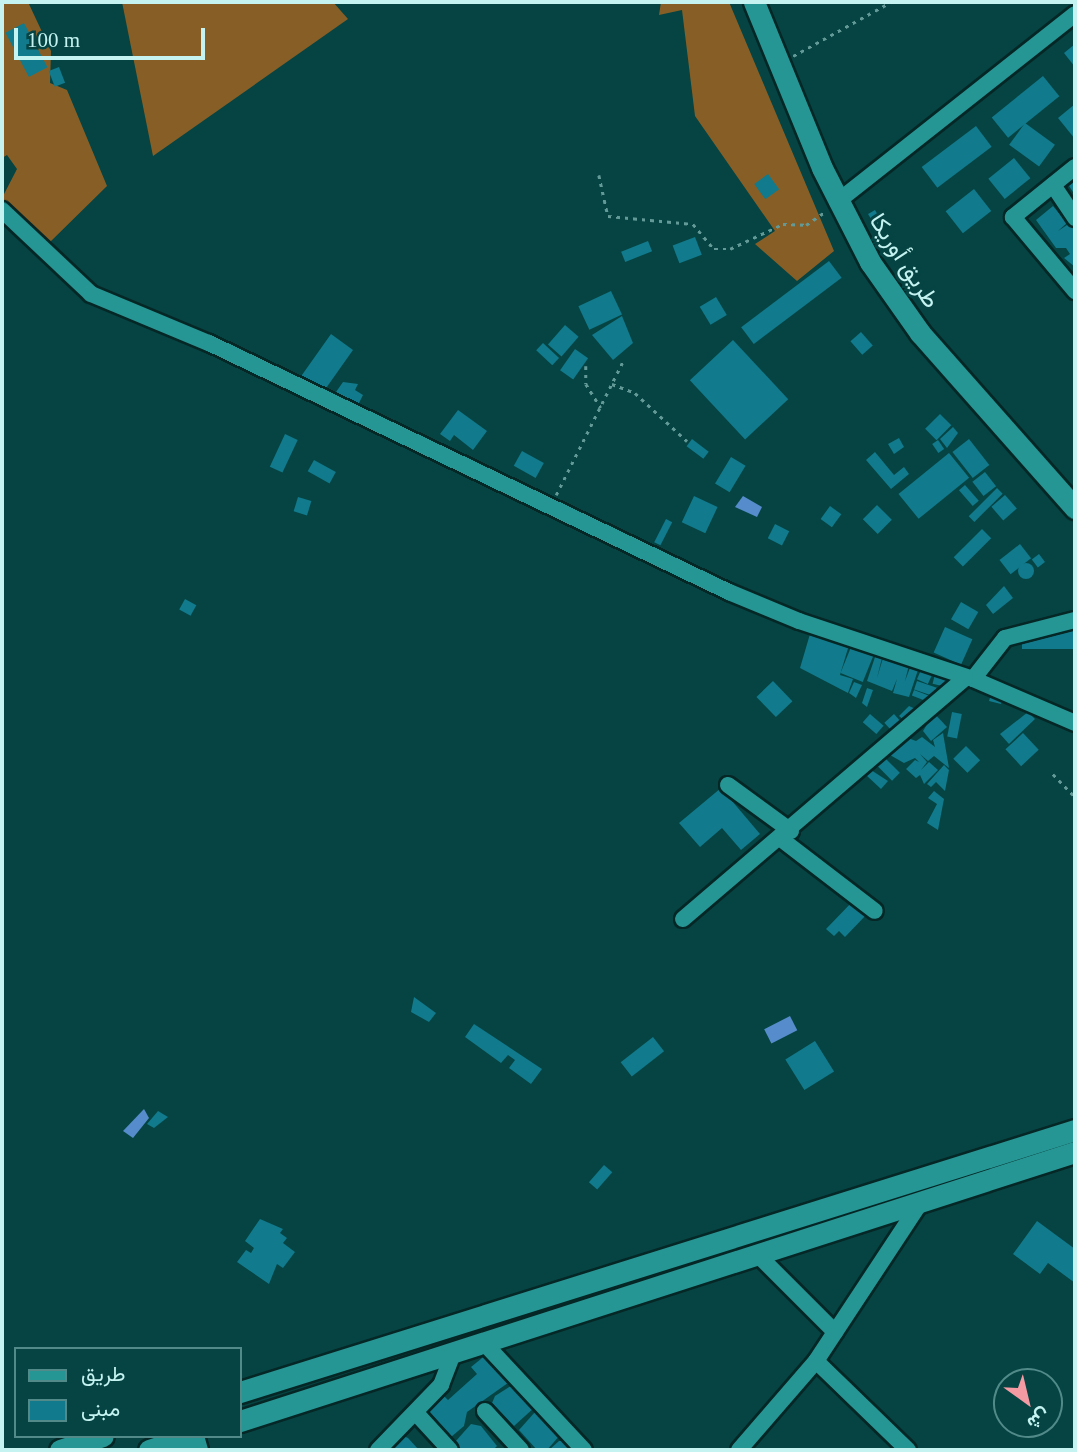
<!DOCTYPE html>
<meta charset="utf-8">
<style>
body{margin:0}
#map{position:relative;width:1077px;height:1452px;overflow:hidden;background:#054443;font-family:"Times New Roman",Vazirmatn,serif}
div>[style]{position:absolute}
.forest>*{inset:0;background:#875f26}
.water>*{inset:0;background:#568ccb;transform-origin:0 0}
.building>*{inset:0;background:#117a8c;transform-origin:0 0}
.round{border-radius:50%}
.path>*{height:2.5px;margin-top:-1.25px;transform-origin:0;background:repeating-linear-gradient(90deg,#639a98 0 3.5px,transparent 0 8.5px)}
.roads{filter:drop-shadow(2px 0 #052726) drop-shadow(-2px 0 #052726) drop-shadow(0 2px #052726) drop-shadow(0 -2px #052726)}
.street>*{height:16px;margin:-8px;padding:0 8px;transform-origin:8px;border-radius:8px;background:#269694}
.secondary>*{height:21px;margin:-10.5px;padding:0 10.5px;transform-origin:10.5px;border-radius:10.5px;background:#269694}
span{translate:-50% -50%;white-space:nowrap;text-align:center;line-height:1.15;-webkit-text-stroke:6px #054443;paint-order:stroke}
.street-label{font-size:24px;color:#c4f3f1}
.frame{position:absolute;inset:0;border:4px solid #c4f3f1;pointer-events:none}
.legend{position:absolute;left:14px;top:1347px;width:228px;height:91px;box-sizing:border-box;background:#054443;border:2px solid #518a89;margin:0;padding:9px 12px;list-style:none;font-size:21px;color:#c4f3f1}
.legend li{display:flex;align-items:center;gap:14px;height:35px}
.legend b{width:35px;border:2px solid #518a89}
.north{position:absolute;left:993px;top:1368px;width:70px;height:70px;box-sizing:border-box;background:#054443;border:2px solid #518a89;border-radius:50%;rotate:146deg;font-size:19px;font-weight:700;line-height:28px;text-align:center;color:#c4f3f1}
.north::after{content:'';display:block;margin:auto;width:24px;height:32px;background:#f49aa3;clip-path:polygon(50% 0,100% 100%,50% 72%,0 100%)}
.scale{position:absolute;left:14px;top:28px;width:191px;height:32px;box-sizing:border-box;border:4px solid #c4f3f1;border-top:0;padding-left:9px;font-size:21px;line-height:24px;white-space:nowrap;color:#c4f3f1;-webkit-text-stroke:5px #054443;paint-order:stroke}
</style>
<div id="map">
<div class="forest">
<i style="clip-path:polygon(2px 2px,28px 2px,51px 51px,50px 83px,67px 90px,107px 186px,48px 244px,2px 198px,17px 169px,7px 155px,2px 158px)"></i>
<i style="clip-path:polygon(122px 2px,333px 2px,348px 19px,153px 156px)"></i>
<i style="clip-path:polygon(661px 2px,729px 2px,834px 251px,797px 281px,755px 244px,775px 231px,695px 116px,682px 10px,659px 15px)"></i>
</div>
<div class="water">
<i style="clip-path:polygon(743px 496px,762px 507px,757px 517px,735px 507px)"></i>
<i style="left:790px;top:1016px;width:16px;height:29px;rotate:63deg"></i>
<i style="clip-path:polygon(144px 1109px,149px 1118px,133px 1138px,123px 1131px)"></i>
</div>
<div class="building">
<i style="left:24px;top:23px;width:50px;height:21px;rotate:62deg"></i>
<i style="clip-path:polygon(1075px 44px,1075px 67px,1064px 53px)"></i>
<i style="left:59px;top:67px;width:17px;height:11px;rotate:69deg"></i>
<i style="left:1043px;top:76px;width:26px;height:66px;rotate:51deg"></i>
<i style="clip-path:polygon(1075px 104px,1075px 139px,1058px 118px)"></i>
<i style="left:1025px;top:123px;width:37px;height:27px;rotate:36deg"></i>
<i style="left:976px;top:126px;width:26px;height:68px;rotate:53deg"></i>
<i style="left:1014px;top:158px;width:26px;height:33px;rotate:51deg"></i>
<i style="left:768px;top:174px;width:19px;height:17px;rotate:54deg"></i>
<i style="clip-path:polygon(1075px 181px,1075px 195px,1069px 186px)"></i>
<i style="left:974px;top:189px;width:28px;height:36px;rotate:52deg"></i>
<i style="clip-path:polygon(1053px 206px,1067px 223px,1058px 231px,1070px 223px,1075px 230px,1075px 267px,1064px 258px,1070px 254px,1066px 248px,1056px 248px,1036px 220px)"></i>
<i style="left:875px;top:210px;width:14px;height:8px;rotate:60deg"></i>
<i style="left:695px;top:237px;width:19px;height:24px;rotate:69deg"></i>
<i style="left:648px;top:241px;width:11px;height:29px;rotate:68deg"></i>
<i style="left:829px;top:261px;width:21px;height:110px;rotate:53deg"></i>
<i style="left:611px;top:291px;width:26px;height:36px;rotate:65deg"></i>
<i style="left:716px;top:297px;width:21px;height:19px;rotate:59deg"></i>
<i style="clip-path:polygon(622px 316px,633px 343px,613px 360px,592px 335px)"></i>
<i style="left:565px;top:325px;width:18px;height:26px;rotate:41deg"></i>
<i style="left:861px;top:332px;width:18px;height:14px;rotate:49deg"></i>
<i style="clip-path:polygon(331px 334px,353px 350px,324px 391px,310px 381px,306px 388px,297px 382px)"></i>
<i style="left:733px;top:340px;width:81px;height:59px;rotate:47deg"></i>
<i style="left:543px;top:343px;width:22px;height:10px;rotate:43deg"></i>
<i style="left:575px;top:349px;width:16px;height:26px;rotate:35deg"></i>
<i style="clip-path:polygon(343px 382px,358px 384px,355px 390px,363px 395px,358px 405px,336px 392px)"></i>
<i style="clip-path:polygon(458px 410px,487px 431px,473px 450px,454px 435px,450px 441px,440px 434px)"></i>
<i style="left:940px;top:414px;width:16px;height:21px;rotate:45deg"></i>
<i style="clip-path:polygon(953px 427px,958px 433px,947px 448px,940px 439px)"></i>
<i style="left:285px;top:434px;width:14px;height:36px;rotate:25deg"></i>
<i style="clip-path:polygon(899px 438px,904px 447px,894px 454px,888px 444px)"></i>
<i style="left:692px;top:439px;width:21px;height:9px;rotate:37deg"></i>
<i style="left:969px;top:439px;width:33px;height:21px;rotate:52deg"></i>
<i style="left:938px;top:440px;width:11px;height:7px;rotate:56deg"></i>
<i style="left:522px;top:451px;width:25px;height:17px;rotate:29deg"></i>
<i style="clip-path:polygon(875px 452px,894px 475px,904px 467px,909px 474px,891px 489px,866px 460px)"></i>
<i style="left:949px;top:453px;width:32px;height:65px;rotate:51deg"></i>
<i style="left:731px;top:457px;width:17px;height:31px;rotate:31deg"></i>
<i style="left:314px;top:460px;width:25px;height:13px;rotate:29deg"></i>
<i style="left:985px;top:472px;width:18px;height:16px;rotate:52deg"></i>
<i style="left:965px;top:485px;width:21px;height:8px;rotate:49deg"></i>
<i style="left:997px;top:488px;width:8px;height:40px;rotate:45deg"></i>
<i style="left:1005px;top:495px;width:18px;height:18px;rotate:49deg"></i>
<i style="left:694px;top:496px;width:26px;height:29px;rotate:25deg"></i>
<i style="left:298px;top:497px;width:14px;height:15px;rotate:17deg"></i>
<i style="left:877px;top:505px;width:21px;height:20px;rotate:45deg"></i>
<i style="left:830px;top:506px;width:14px;height:16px;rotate:36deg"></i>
<i style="left:666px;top:519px;width:7px;height:26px;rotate:27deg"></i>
<i style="left:775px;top:524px;width:16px;height:16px;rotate:27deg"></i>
<i style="left:982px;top:529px;width:13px;height:40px;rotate:45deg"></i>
<i style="left:1020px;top:544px;width:18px;height:26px;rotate:52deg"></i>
<i style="left:1039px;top:554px;width:10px;height:9px;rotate:53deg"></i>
<i class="round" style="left:1018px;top:563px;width:16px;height:16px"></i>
<i style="clip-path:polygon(1004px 586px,1013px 598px,993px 614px,986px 605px)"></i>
<i style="left:185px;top:599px;width:13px;height:12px;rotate:29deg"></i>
<i style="left:961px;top:602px;width:20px;height:20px;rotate:30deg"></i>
<i style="left:1075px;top:626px;width:23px;height:53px;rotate:90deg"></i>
<i style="left:945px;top:627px;width:30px;height:28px;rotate:24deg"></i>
<i style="clip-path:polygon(810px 634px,849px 645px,840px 675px,853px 679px,848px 693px,800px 668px)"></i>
<i style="left:851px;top:647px;width:24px;height:28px;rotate:22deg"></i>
<i style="clip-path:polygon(875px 657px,882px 658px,877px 678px,883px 658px,909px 665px,905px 681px,911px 665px,919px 667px,909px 697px,893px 693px,897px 679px,892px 691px,867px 681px)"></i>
<i style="left:921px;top:670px;width:12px;height:10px;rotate:24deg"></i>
<i style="left:935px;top:674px;width:12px;height:10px;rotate:14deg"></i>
<i style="left:773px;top:681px;width:28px;height:23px;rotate:46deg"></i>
<i style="left:917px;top:681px;width:21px;height:9px;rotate:19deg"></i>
<i style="clip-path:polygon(854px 682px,862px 685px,856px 698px,849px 693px)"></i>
<i style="clip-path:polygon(867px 688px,873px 690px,867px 707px,862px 703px)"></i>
<i style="left:914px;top:690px;width:17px;height:6px;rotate:21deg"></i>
<i style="clip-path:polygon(991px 694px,1003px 698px,1001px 704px,989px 701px)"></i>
<i style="clip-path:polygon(909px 706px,918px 710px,905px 721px,899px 716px)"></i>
<i style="left:952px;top:712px;width:10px;height:25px;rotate:11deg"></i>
<i style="clip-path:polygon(1028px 712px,1035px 719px,1009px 744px,1000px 734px)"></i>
<i style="clip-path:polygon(934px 713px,947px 727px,931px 741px,923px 731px)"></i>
<i style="left:870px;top:714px;width:18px;height:11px;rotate:41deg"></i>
<i style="left:894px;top:714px;width:13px;height:13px;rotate:48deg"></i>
<i style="clip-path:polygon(943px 733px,949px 768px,934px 756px,928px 761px,920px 754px,927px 762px,921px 770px,929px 762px,938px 770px,924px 784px,920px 775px,916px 778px,906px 769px,915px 760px,919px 762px,915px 758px,904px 763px,890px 755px,908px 738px,916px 741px,922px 737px,935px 747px,933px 740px)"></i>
<i style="left:1023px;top:733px;width:23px;height:24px;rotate:47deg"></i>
<i style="left:966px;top:746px;width:20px;height:18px;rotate:45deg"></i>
<i style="left:885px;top:758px;width:21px;height:11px;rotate:45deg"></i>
<i style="clip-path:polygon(944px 765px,949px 770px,945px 791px,936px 782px,931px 787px,927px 784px)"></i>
<i style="clip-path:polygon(871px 770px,888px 781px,881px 789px,866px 775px)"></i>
<i style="clip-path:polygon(721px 788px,760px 834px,741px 850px,722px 828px,700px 847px,679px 823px)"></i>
<i style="clip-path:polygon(934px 791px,944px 799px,938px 830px,927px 823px,937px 804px,928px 798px)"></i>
<i style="clip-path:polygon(854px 900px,868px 913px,845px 937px,839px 931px,834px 936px,826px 929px)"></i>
<i style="clip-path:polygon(414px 997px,436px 1013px,429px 1022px,411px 1012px)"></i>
<i style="clip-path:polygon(474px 1024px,542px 1069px,531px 1084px,509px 1068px,515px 1060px,508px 1055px,501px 1063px,465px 1037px)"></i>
<i style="left:653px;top:1037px;width:18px;height:41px;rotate:52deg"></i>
<i style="left:815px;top:1041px;width:36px;height:35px;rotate:58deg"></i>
<i style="clip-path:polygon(158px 1111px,168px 1117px,154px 1128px,147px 1124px)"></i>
<i style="left:604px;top:1165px;width:11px;height:23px;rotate:41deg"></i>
<i style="clip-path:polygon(260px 1219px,283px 1229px,280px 1233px,287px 1238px,283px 1243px,295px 1252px,283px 1268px,277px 1264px,269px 1284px,237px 1262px,246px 1250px,251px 1253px,254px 1248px,245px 1241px)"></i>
<i style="clip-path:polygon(1037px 1221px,1075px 1249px,1075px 1283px,1048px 1263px,1040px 1274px,1013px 1254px)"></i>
<i style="clip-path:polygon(487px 1354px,512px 1380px,467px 1412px,464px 1426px,451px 1437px,429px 1411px,431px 1405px,443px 1395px,448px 1400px,477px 1374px,471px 1367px)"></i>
<i style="clip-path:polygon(514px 1384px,535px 1407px,514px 1426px,492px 1403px,495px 1396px)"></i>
<i style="clip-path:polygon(535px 1412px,540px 1412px,561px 1434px,547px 1450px,537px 1450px,519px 1430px)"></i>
<i style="clip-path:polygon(471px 1424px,481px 1426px,497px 1446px,493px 1450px,462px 1450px,455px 1442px)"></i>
<i style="clip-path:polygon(401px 1435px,408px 1438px,419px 1450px,387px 1450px)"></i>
<i style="clip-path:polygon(559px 1441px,565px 1441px,577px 1450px,549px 1450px)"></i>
</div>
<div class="path">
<i style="left:793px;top:56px;width:112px;rotate:-28.9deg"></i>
<i style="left:599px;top:175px;width:42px;rotate:77.6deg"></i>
<i style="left:608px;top:216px;width:85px;rotate:5.4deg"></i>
<i style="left:693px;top:224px;width:33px;rotate:50deg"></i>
<i style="left:714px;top:249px;width:16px"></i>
<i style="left:730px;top:249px;width:59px;rotate:-25.3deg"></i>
<i style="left:783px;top:224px;width:23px;rotate:2deg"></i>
<i style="left:806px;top:225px;width:24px;rotate:-35deg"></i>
<i style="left:586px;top:366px;width:18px;rotate:90deg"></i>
<i style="left:586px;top:384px;width:28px;rotate:58deg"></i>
<i style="left:612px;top:384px;width:25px;rotate:21deg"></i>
<i style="left:635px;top:393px;width:71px;rotate:42.7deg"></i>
<i style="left:556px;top:495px;width:148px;rotate:-63.4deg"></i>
<i style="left:1053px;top:774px;width:32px;rotate:46deg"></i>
</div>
<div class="roads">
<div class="street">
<i style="left:1075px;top:167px;width:80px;rotate:141.1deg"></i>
<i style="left:1013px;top:217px;width:97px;rotate:50deg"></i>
<i style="left:1053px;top:185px;width:40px;rotate:56deg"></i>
<i style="left:837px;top:202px;width:303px;rotate:-38.3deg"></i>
<i style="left:2px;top:210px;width:122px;rotate:43.3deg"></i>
<i style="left:91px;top:294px;width:128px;rotate:22.6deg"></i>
<i style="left:209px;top:343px;width:577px;rotate:25.59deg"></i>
<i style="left:729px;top:592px;width:76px;rotate:22.5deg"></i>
<i style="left:799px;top:621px;width:183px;rotate:18.4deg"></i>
<i style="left:973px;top:679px;width:111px;rotate:23.3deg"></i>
<i style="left:973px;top:679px;width:52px;rotate:-52deg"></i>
<i style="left:1005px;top:638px;width:72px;rotate:-14.4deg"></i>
<i style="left:728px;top:785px;width:78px;rotate:36.1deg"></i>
<i style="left:781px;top:839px;width:118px;rotate:37.5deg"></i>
<i style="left:683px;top:919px;width:371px;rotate:-40.5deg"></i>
<i style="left:760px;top:1257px;width:106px;rotate:45deg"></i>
<i style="left:485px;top:1344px;width:145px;rotate:47deg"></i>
<i style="left:816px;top:1361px;width:128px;rotate:44.1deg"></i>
<i style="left:485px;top:1411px;width:53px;rotate:47.3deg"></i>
<i style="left:416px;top:1413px;width:50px;rotate:47.4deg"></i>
<i style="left:196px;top:1436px;width:15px;rotate:74deg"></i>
<i style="left:378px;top:1450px;width:91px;rotate:-45.9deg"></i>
<i style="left:441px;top:1385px;width:33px;rotate:-69deg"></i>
<i style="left:739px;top:1450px;width:118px;rotate:-49.1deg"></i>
<i style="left:816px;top:1361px;width:191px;rotate:-56.6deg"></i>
</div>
<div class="secondary">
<i style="left:754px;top:2px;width:179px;rotate:67.7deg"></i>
<i style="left:822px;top:168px;width:106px;rotate:62.9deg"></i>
<i style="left:870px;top:262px;width:87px;rotate:54.8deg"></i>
<i style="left:920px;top:333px;width:234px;rotate:48.5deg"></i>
<i style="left:240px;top:1392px;width:875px;rotate:-17.42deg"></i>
<i style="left:240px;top:1421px;width:877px;rotate:-17.86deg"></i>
<i style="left:60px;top:1450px;width:45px;rotate:-18deg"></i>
<i style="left:149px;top:1450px;width:45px;rotate:-18deg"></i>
</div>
</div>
<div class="street-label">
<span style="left:904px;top:261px;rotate:57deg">طريق أوريكا</span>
</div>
<div class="frame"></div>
<ul class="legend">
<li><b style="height:9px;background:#269694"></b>طريق</li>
<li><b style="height:19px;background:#117a8c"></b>مبنى</li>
</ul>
<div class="north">ش</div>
<div class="scale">100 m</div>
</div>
